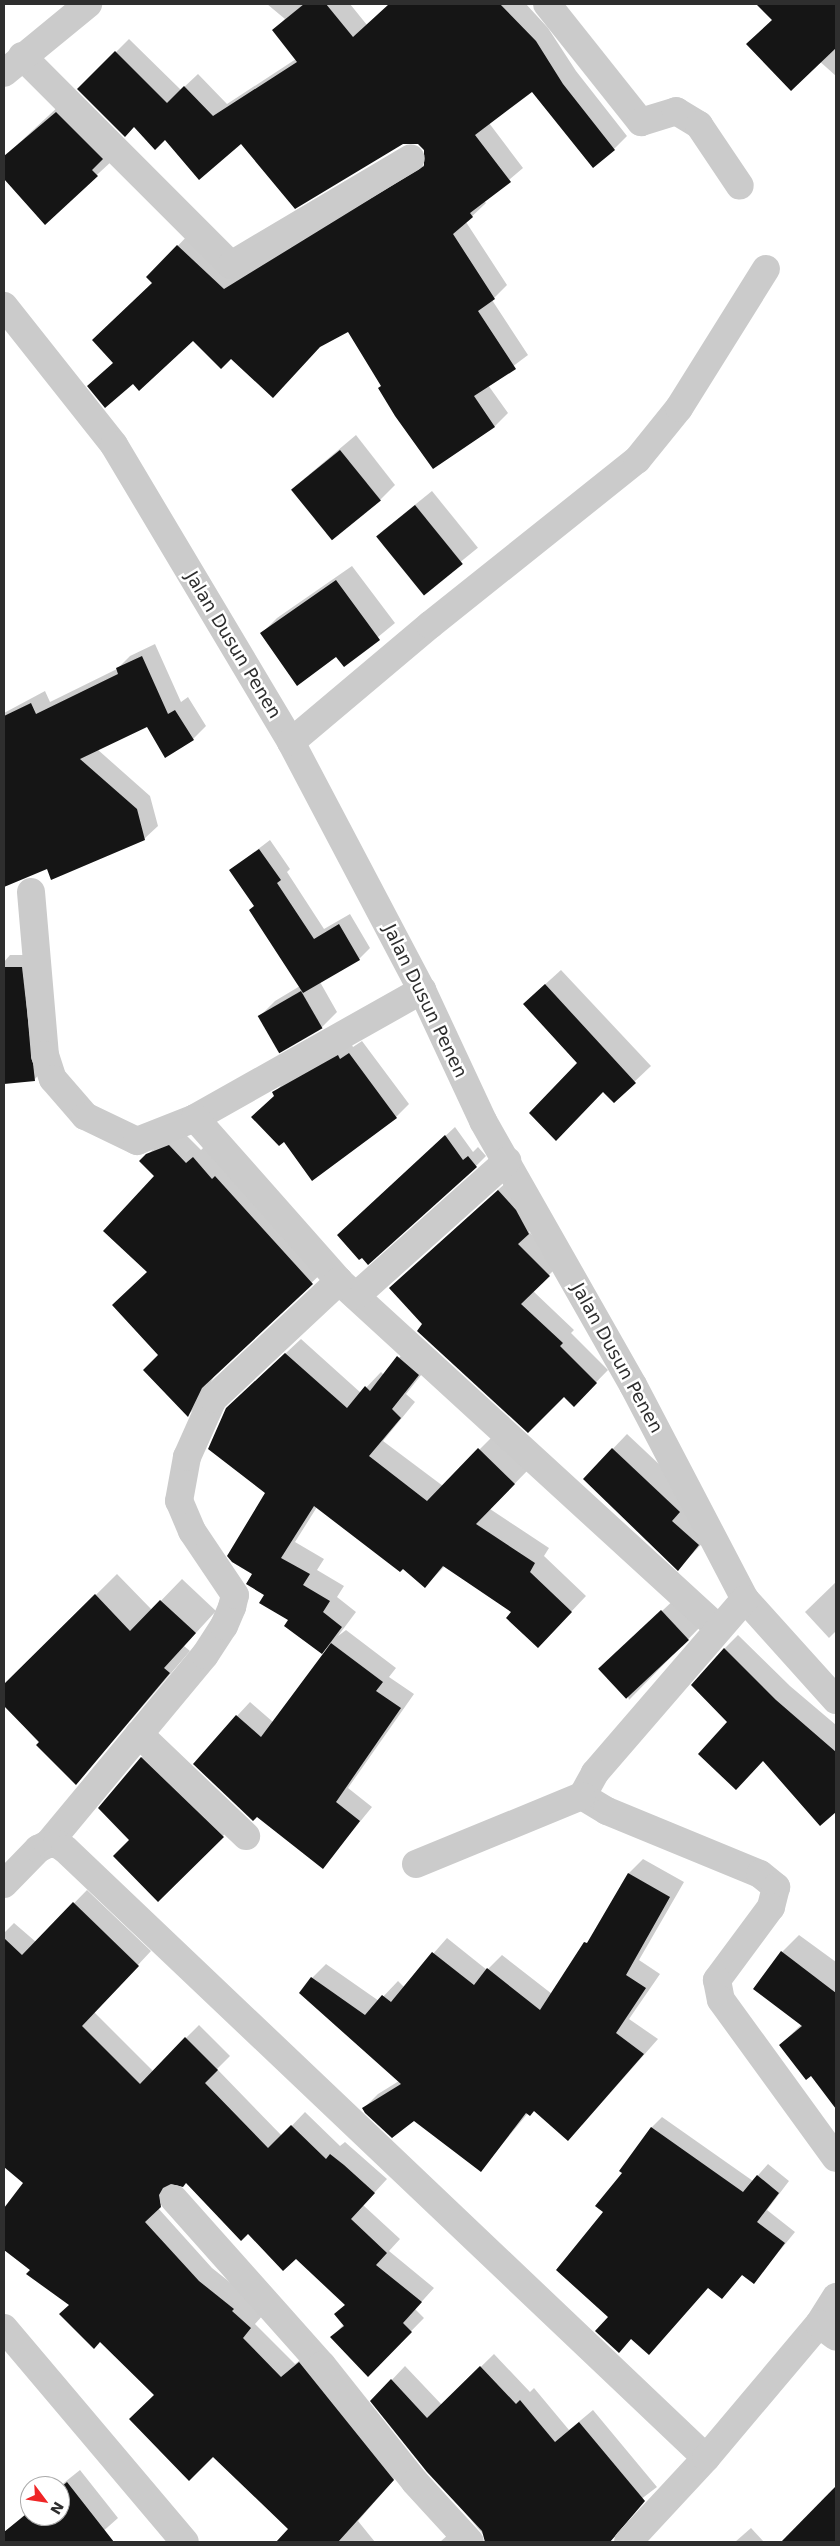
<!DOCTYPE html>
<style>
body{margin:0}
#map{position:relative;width:840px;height:2546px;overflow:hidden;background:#fff;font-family:"DejaVu Sans",sans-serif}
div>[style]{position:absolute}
.shadow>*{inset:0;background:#0003;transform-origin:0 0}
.building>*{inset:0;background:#151515;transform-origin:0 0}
.minor>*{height:28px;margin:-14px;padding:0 14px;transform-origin:14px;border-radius:14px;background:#cbcbcb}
span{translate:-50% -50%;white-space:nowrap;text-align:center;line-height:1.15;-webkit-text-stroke:5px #fff;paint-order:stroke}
.street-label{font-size:18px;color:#2e2e2e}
.frame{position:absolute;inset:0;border:5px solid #2e2e2e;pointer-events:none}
.north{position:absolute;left:20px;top:2476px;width:50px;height:50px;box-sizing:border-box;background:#fff;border:1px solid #ababab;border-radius:50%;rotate:121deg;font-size:14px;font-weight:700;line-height:20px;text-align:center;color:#2e2e2e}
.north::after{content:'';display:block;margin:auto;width:18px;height:22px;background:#ef2526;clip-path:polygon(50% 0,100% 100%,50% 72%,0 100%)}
</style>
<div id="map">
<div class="shadow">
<i style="clip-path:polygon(267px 4px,350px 4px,367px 25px,390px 4px,526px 4px,548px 28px,576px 71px,627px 136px,614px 149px,532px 91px,489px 123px,523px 168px,484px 201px,486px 203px,466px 222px,507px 285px,492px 300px,528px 355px,488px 385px,508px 413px,495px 426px,433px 468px,348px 330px,231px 358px,193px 339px,133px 382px,89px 386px,114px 362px,154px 282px,148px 277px,191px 232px,237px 277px,425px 164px,428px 158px,420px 143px,165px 139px,134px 126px,79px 89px,129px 39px,181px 90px,198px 74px,227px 104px,296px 59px,273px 30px,285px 19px)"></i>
<i style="clip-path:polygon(784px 4px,836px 4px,836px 76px,770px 17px)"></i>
<i style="clip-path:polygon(61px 104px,113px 160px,45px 223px,4px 177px,4px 157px)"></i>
<i style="clip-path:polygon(356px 435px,395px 485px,380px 500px,292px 489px)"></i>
<i style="left:432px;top:491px;width:73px;height:71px;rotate:51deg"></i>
<i style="clip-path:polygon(352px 566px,395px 623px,344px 665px,337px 656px,262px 633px,277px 618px)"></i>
<i style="clip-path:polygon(155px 644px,181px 702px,188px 697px,206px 726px,193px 739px,148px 726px,97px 749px,150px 796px,158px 826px,144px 839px,48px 868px,4px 885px,4px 713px,45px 691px,50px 702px,117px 669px,130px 656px)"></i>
<i style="clip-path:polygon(270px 840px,290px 869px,287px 872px,324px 929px,350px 914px,370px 948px,359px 959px,320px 982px,337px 1012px,322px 1027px,279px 1051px,259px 1017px,275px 1001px,300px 986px,255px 906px,231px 870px)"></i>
<i style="clip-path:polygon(10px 955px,34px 955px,46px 1067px,34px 1080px,4px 1083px,4px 962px)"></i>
<i style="clip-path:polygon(561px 970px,651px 1066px,614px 1101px,540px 989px)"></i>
<i style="clip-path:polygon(362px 1041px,409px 1104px,396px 1117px,274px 1093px,286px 1080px,351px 1043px,353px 1047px)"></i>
<i style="clip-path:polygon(455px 1127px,473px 1152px,478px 1147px,486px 1156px,476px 1166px,349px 1225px)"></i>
<i style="clip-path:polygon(183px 1132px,201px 1150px,207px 1144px,325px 1270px,215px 1374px,201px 1402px,188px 1415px,160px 1355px,148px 1272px,156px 1176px,141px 1161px,162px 1141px)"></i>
<i style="clip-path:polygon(510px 1179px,540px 1220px,529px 1232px,561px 1263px,533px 1291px,574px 1330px,571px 1333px,608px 1370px,574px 1405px,564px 1395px,424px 1324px,390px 1288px)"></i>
<i style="clip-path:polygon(301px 1339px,361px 1393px,381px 1372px,384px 1375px,413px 1342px,433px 1360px,406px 1394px,415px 1402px,383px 1441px,443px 1486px,494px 1435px,529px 1469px,490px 1509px,549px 1548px,544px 1556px,586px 1596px,553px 1631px,513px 1612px,445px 1566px,425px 1586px,403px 1567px,317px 1507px,295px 1542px,324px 1559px,317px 1570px,344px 1586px,337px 1597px,356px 1612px,338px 1636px,346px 1630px,396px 1668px,389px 1677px,414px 1694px,348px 1788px,372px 1807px,323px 1867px,257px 1815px,237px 1716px,250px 1702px,273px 1722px,331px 1645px,322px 1652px,266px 1594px,254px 1574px,267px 1492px,243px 1393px)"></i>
<i style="clip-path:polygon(627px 1434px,694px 1497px,713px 1532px,678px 1569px,584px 1479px)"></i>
<i style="clip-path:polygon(117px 1574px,152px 1610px,182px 1579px,216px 1611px,184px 1646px,190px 1651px,76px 1784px,4px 1704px,4px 1686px)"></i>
<i style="clip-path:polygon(836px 1582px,836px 1631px,829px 1638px,805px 1612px)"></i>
<i style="clip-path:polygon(678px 1596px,704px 1623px,629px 1700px,616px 1654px)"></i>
<i style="clip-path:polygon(738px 1635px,790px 1686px,836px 1725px,836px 1810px,820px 1824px,729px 1722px,724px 1649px)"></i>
<i style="clip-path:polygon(157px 1743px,239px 1820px,158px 1900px,131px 1840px,141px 1758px)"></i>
<i style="clip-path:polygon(643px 1859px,684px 1882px,639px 1960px,660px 1974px,629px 2019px,658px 2039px,582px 2125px,535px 2110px,528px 2113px,481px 2170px,414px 2119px,364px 2108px,378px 2094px,399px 2081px,312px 1978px,326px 1964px,379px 2001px,398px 1981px,404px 1987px,447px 1938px,487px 1970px,502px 1955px,552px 1994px,594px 1933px,629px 1873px)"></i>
<i style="clip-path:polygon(87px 1890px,151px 1951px,94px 2012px,153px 2071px,199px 2025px,230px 2056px,217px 2069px,282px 2136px,305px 2112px,340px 2146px,345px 2142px,387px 2179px,363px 2205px,400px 2239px,389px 2251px,434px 2288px,415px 2309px,424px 2318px,368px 2375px,332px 2337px,344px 2324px,335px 2314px,346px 2304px,296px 2257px,248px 2232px,187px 2182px,172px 2183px,174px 2192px,158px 2208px,212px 2268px,246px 2295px,264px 2314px,255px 2324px,295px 2364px,313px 2350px,406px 2466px,358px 2521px,375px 2542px,285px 2542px,293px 2535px,289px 2528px,70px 2305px,4px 2248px,4px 2210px,24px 2183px,4px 2166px,4px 1933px,14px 1923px,36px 1942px)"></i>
<i style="clip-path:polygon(799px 1935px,836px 1962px,836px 2107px,811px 2074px,780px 2045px,802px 2024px,782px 1952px)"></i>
<i style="clip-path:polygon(662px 2117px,753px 2181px,768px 2164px,789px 2181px,767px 2210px,795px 2232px,754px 2282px,743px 2274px,722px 2297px,709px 2287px,609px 2316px,605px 2212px,624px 2173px,651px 2128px)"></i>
<i style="clip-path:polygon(494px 2354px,530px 2392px,534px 2388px,569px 2430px,593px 2410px,657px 2487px,585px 2542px,486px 2542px,487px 2539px,372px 2401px,405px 2366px,442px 2405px)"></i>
<i style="clip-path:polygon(80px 2470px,118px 2518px,91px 2542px,14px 2542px,5px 2532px,30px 2510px,30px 2516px,60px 2516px,60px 2486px)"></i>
<i style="clip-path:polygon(836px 2488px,836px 2542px,782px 2542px)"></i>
<i style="clip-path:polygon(459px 2525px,480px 2542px,440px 2542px)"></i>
<i style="clip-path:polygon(751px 2528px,764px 2542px,735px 2542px)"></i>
</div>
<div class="building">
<i style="clip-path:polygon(304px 4px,326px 4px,353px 37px,389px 4px,500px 4px,536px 41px,563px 84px,615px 150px,593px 168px,532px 92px,475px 135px,511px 182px,470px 213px,473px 217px,453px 234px,495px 299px,478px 311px,516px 369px,474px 396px,495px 427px,433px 469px,395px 416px,378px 388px,381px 386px,348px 332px,320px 347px,273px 398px,231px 359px,221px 369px,193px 341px,139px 391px,133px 384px,105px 408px,87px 386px,113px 363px,92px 340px,152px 283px,146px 277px,177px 245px,224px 289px,424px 166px,424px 150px,418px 144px,403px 144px,295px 209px,241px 144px,199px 180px,165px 140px,155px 150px,134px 127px,125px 137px,77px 89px,115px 51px,167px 103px,184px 86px,213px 116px,297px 62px,272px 30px)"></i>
<i style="clip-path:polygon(756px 4px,836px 4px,836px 48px,791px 91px,746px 44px,772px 20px)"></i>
<i style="clip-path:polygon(56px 112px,103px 159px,92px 170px,98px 176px,45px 225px,4px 179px,4px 156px)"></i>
<i style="left:340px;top:450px;width:65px;height:63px;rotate:51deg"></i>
<i style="left:415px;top:505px;width:76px;height:50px;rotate:51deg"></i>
<i style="clip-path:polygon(336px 580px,380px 640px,344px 667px,336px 657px,297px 686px,260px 633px)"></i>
<i style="clip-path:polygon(142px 656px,168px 714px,175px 710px,194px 740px,165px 758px,147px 727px,80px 759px,137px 809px,145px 840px,51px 880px,47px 869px,4px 887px,4px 716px,31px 703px,36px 714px,118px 674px,116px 668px)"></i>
<i style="clip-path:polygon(259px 849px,281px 880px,277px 883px,314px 939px,339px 924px,360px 960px,303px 993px,249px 910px,254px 906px,229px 870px)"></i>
<i style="clip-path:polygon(4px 967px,22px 967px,35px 1081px,4px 1084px)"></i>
<i style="clip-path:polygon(545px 984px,636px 1083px,614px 1103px,603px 1092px,556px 1141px,529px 1113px,577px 1063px,523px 1004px)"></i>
<i style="left:301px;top:991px;width:43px;height:50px;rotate:60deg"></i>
<i style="clip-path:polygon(349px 1053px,397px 1118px,312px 1181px,284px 1142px,279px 1146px,251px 1117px,274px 1096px,272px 1092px,338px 1055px,340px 1059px)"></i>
<i style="clip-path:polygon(445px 1135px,463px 1160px,468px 1156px,477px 1167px,368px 1265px,362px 1258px,359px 1260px,337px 1235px)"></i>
<i style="clip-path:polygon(169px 1145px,186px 1163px,193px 1157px,212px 1179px,215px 1176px,313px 1284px,202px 1388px,188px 1417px,143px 1370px,158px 1355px,112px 1305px,147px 1272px,103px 1231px,154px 1176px,139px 1161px,146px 1154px)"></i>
<i style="clip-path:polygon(498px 1190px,516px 1210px,529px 1234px,518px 1244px,550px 1276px,521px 1304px,563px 1343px,560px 1346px,597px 1383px,574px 1407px,564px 1397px,528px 1433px,417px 1331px,422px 1324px,389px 1288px)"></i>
<i style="clip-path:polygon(285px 1353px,347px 1408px,365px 1386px,370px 1391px,397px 1356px,419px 1375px,392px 1409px,401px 1418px,369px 1456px,427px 1501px,478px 1448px,515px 1484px,476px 1524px,535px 1563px,530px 1572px,572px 1612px,538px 1648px,506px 1618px,511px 1612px,443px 1566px,425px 1588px,403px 1569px,400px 1572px,314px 1506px,281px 1558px,310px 1574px,303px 1585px,330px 1601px,323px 1612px,342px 1627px,322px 1654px,284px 1626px,288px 1620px,259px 1603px,264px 1595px,246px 1584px,252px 1574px,232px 1562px,227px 1556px,265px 1493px,208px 1449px,226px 1408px)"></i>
<i style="clip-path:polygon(612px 1448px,680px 1512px,672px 1521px,699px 1545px,678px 1571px,583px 1479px)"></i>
<i style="clip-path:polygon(95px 1594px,130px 1631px,160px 1600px,196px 1633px,164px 1668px,170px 1673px,76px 1785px,36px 1745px,39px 1742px,4px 1706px,4px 1684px)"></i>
<i style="left:661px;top:1610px;width:41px;height:86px;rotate:47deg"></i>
<i style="clip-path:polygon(331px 1643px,383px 1682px,376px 1691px,401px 1708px,336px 1802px,360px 1821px,323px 1869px,257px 1817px,253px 1821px,193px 1764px,236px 1715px,261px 1737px)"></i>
<i style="clip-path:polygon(724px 1648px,776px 1700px,836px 1752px,836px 1812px,820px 1826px,763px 1761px,736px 1790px,698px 1754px,727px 1722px,691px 1685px)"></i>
<i style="clip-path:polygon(141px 1757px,224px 1837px,158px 1902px,113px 1856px,129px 1840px,98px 1808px)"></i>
<i style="clip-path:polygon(628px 1873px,670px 1897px,626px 1975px,646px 1988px,616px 2033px,644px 2054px,568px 2141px,534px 2111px,530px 2116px,526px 2113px,481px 2172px,414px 2121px,392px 2138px,365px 2113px,362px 2108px,401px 2084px,299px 1993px,311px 1977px,365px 2015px,382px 1995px,391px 2002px,432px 1952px,474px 1985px,487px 1968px,540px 2010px,584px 1942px,587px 1943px)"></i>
<i style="clip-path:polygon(73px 1902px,139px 1966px,82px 2026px,140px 2084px,185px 2037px,218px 2070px,205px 2083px,268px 2148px,291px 2125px,326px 2159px,330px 2154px,344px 2165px,375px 2193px,351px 2219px,387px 2253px,376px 2265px,422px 2302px,403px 2323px,412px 2332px,368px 2377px,330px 2337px,344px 2326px,334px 2314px,345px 2305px,296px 2259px,283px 2271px,248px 2234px,241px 2241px,186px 2183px,183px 2187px,171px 2184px,163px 2188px,159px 2195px,161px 2207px,145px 2222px,199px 2281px,234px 2309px,232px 2311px,251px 2328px,243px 2338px,281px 2377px,299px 2362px,394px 2480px,338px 2542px,276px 2542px,288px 2529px,213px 2457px,189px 2481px,129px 2419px,154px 2395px,100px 2342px,94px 2349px,59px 2314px,69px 2305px,26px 2274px,30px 2270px,4px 2250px,4px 2208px,23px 2183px,4px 2167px,4px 1938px,22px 1955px)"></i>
<i style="clip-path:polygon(781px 1951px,836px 1993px,836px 2109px,811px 2076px,806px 2080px,779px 2045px,802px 2026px,753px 1989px)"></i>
<i style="clip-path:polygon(651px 2127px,743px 2192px,757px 2175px,779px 2193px,757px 2222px,785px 2243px,754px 2284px,742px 2275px,722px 2299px,708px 2288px,649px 2355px,631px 2339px,619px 2353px,595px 2331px,608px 2317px,556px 2270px,603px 2212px,595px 2206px,622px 2173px,619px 2171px)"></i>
<i style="clip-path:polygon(480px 2366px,516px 2404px,520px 2400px,555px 2442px,579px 2422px,645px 2501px,610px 2542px,485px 2542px,482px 2531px,427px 2472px,370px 2401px,391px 2379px,427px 2418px)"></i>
<i style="clip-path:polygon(67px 2482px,114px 2542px,4px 2542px,4px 2532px,30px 2511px,30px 2516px,60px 2516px,60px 2488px)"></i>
<i style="clip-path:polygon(836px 2486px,836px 2542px,781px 2542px)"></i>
</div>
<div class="minor">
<i style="left:547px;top:4px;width:151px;rotate:51.5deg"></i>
<i style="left:641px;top:122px;width:37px;rotate:-17deg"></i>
<i style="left:676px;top:111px;width:27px;rotate:31deg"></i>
<i style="left:699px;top:125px;width:73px;rotate:56.1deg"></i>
<i style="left:22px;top:56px;width:296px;rotate:45deg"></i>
<i style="left:231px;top:265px;width:209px;rotate:-30.7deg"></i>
<i style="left:4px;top:73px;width:109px;rotate:-39.4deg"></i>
<i style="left:4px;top:306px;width:177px;rotate:51.6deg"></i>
<i style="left:114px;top:445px;width:346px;rotate:59.2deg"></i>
<i style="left:291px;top:742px;width:280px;rotate:62.2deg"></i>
<i style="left:422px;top:990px;width:145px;rotate:65deg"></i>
<i style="left:483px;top:1121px;width:304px;rotate:60.4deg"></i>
<i style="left:633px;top:1385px;width:242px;rotate:62.4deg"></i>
<i style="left:745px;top:1599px;width:136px;rotate:48deg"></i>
<i style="left:291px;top:742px;width:182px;rotate:-40.1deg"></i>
<i style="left:430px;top:625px;width:265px;rotate:-38.6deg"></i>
<i style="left:637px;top:460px;width:67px;rotate:-51.1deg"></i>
<i style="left:679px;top:408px;width:164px;rotate:-58deg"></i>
<i style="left:31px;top:892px;width:164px;rotate:85.1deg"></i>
<i style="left:45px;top:1055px;width:25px;rotate:72deg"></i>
<i style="left:53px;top:1079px;width:49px;rotate:49.1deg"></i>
<i style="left:85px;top:1116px;width:58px;rotate:25.7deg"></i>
<i style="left:137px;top:1141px;width:62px;rotate:-21.6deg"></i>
<i style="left:195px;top:1118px;width:261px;rotate:-29.4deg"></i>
<i style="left:195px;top:1118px;width:217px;rotate:48.5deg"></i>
<i style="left:339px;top:1281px;width:515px;rotate:42.48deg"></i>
<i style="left:356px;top:1296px;width:203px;rotate:-41.8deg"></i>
<i style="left:745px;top:1599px;width:230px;rotate:130.8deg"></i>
<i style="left:595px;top:1773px;width:26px;rotate:119deg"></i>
<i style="left:582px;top:1796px;width:29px;rotate:31deg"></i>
<i style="left:607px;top:1811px;width:165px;rotate:22.4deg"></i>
<i style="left:760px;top:1874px;width:21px;rotate:39deg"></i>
<i style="left:776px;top:1887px;width:21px;rotate:104deg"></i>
<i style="left:771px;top:1907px;width:91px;rotate:126.5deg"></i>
<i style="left:717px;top:1980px;width:20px;rotate:79deg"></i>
<i style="left:721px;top:2000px;width:195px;rotate:54deg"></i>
<i style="left:139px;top:1734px;width:148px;rotate:43.6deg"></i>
<i style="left:48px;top:1844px;width:246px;rotate:-50.3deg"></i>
<i style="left:205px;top:1655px;width:35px;rotate:-57deg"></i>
<i style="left:224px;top:1626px;width:21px;rotate:-67deg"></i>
<i style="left:232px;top:1607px;width:12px;rotate:-76deg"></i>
<i style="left:235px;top:1595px;width:77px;rotate:-123.9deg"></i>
<i style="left:192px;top:1531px;width:33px;rotate:-113deg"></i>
<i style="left:179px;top:1501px;width:45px;rotate:-79.7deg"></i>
<i style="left:187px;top:1457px;width:64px;rotate:-65.9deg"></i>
<i style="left:213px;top:1399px;width:173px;rotate:-43.1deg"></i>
<i style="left:416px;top:1864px;width:179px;rotate:-22.3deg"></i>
<i style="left:4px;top:1884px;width:49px;rotate:-45.8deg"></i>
<i style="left:38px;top:1849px;width:11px;rotate:-27deg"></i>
<i style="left:48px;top:1844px;width:9px"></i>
<i style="left:57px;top:1844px;width:9px;rotate:32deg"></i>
<i style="left:65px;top:1849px;width:884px;rotate:43.53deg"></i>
<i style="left:174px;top:2199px;width:222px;rotate:48.3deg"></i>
<i style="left:322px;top:2365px;width:149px;rotate:51.5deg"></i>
<i style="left:415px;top:2482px;width:81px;rotate:47.5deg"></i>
<i style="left:819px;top:2324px;width:32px;rotate:-58deg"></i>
<i style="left:4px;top:2328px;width:280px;rotate:49.8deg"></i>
<i style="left:628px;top:2542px;width:115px;rotate:-47.1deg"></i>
<i style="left:706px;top:2458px;width:175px;rotate:-49.9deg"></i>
<i style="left:819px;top:2324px;width:21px;rotate:37deg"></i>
</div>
<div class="street-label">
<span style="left:233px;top:645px;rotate:59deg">Jalan Dusun Penen</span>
<span style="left:425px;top:1001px;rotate:64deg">Jalan Dusun Penen</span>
<span style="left:617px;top:1358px;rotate:61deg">Jalan Dusun Penen</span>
</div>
<div class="frame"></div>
<div class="north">N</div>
</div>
